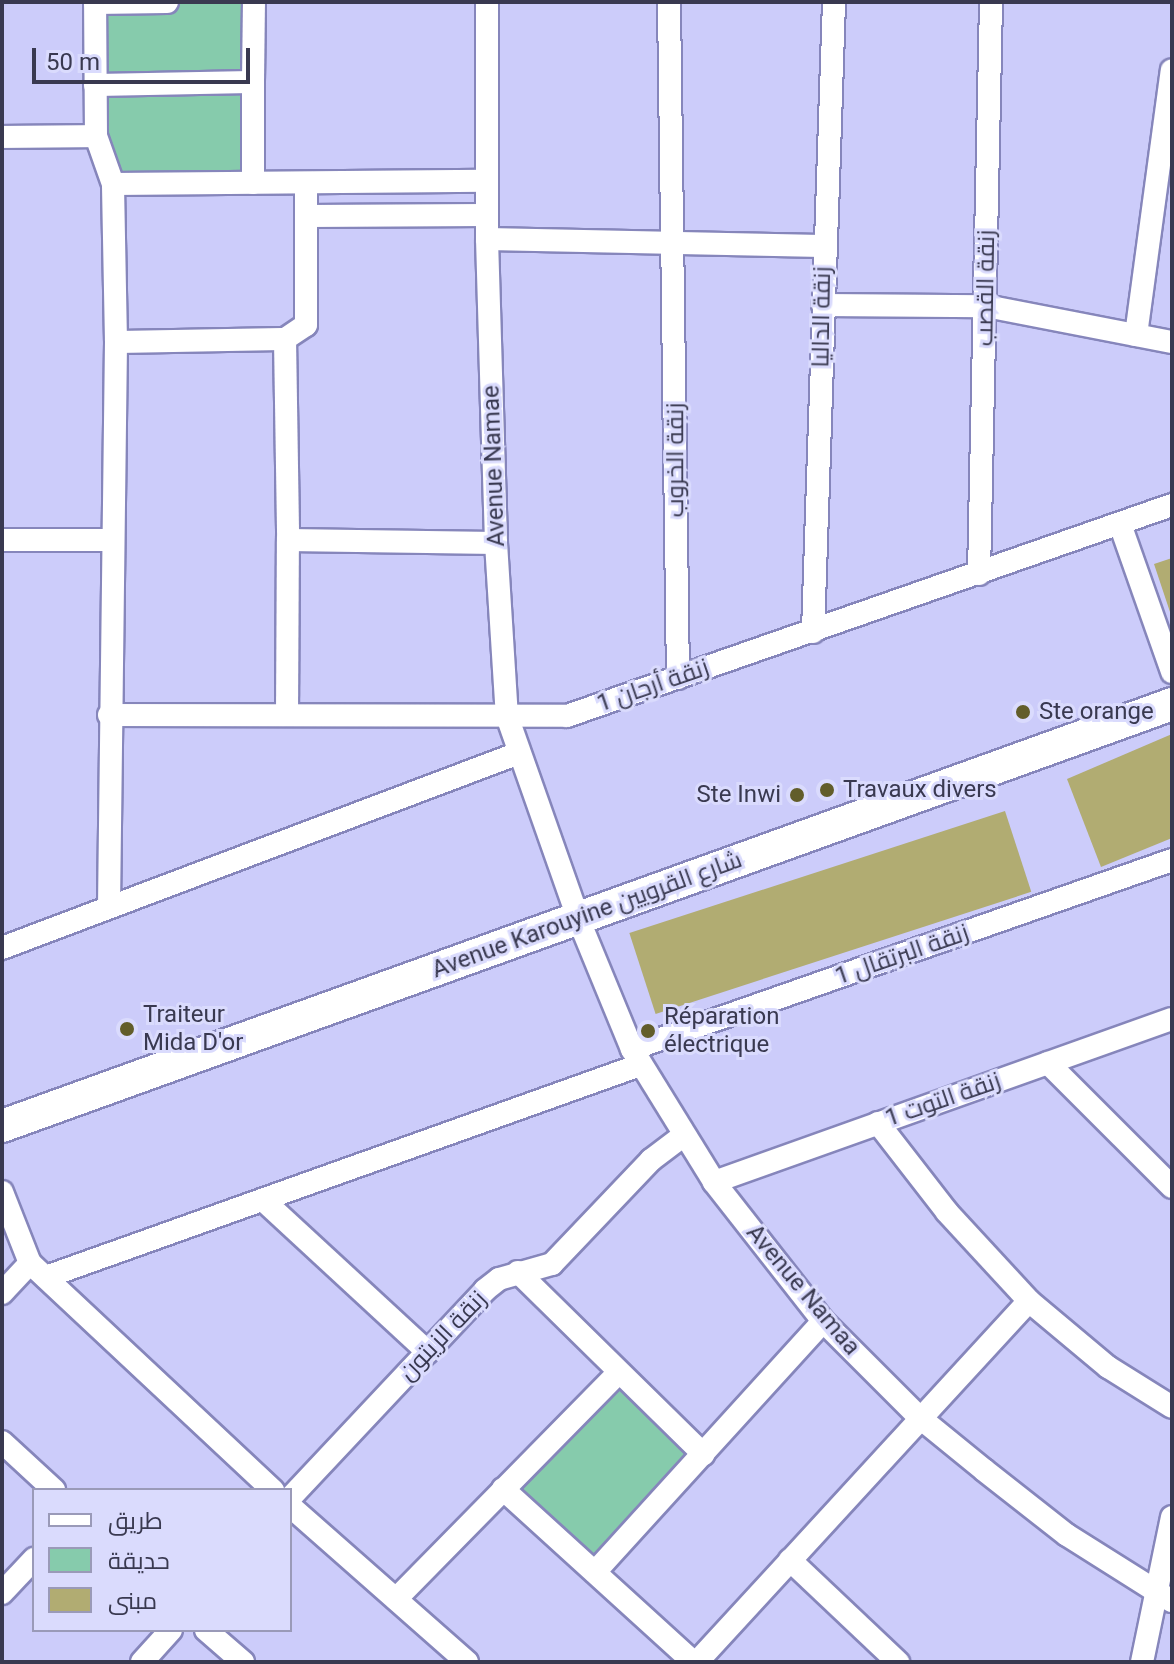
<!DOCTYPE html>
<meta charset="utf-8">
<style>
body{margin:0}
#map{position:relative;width:1174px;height:1664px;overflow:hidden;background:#ccccfa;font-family:Roboto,Cairo,sans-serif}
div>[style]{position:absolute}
.green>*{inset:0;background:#86cbac;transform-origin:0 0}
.building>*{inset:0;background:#b1ac72;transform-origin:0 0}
.roads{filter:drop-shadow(2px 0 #8686bb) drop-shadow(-2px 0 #8686bb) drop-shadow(0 2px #8686bb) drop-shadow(0 -2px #8686bb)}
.street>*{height:22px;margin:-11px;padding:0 11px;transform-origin:11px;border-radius:11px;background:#fff}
.secondary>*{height:32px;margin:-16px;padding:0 16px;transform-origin:16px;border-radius:16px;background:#fff}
.dots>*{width:22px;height:22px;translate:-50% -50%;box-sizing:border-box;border:4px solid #dadbfd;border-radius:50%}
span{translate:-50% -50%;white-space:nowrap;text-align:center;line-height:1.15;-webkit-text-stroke:6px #dadbfd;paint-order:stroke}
.street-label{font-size:24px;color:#393950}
.poi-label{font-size:24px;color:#393950}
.left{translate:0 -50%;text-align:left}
.right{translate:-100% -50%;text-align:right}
.frame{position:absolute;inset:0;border:4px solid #393950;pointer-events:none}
.legend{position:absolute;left:32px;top:1488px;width:260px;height:144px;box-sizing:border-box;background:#dadbfd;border:2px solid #9a9ab8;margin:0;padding:10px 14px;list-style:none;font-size:24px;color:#393950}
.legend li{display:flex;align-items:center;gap:16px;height:40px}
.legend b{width:40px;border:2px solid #9a9ab8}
.scale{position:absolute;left:32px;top:48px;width:218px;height:36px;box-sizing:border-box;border:4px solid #393950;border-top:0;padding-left:10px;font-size:24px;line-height:28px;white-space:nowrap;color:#393950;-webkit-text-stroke:6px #dadbfd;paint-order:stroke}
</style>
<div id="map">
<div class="green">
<i style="clip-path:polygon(254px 2px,253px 183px,113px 184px,96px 136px,95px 3px)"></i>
<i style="left:619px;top:1374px;width:115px;height:155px;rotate:44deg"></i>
</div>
<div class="building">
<i style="clip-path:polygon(1172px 558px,1172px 615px,1171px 615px,1154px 564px)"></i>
<i style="clip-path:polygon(1172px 734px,1172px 838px,1101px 867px,1067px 779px)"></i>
<i style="left:1005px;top:811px;width:85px;height:395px;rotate:72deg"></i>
</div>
<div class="roads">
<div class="street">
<i style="left:487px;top:2px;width:237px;rotate:90deg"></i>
<i style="left:487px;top:239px;width:304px;rotate:88.3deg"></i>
<i style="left:496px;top:543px;width:173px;rotate:86.4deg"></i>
<i style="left:507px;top:716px;width:214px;rotate:70.6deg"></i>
<i style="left:578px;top:918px;width:142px;rotate:67.6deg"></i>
<i style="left:632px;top:1049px;width:156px;rotate:58.3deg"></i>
<i style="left:714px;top:1182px;width:177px;rotate:51.9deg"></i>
<i style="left:823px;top:1321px;width:136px;rotate:45deg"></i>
<i style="left:919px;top:1417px;width:84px;rotate:39.2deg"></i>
<i style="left:984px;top:1470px;width:105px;rotate:38.1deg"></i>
<i style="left:1067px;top:1535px;width:124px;rotate:32.2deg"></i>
<i style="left:669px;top:2px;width:676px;rotate:89.24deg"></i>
<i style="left:253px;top:82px;width:101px;rotate:90deg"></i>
<i style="left:95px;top:85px;width:158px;rotate:-1.1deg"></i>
<i style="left:253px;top:82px;width:80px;rotate:-89.3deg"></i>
<i style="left:2px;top:137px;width:94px;rotate:-0.6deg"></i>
<i style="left:113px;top:184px;width:373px;rotate:-0.5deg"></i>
<i style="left:307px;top:216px;width:180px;rotate:-0.3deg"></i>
<i style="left:487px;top:239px;width:336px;rotate:1.2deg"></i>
<i style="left:823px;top:305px;width:163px;rotate:0.4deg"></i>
<i style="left:986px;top:306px;width:189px;rotate:11deg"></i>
<i style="left:1136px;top:335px;width:267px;rotate:-82.3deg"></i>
<i style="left:285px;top:339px;width:25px;rotate:-34deg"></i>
<i style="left:306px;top:325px;width:142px;rotate:-90deg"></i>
<i style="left:116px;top:342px;width:169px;rotate:-1deg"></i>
<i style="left:285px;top:339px;width:201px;rotate:89.1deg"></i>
<i style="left:288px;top:540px;width:208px;rotate:0.8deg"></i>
<i style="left:1120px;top:524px;width:157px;rotate:70.6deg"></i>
<i style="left:2px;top:540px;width:108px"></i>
<i style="left:979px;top:574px;width:572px;rotate:-88.8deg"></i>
<i style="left:813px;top:632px;width:630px;rotate:-88.09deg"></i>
<i style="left:109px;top:715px;width:458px;rotate:0.1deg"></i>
<i style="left:567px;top:716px;width:641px;rotate:-19.23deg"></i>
<i style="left:287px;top:715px;width:175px;rotate:-89.7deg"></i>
<i style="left:109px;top:907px;width:565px;rotate:-89.29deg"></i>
<i style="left:116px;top:342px;width:158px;rotate:-91.1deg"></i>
<i style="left:113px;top:184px;width:51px;rotate:-109.5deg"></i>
<i style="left:96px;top:136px;width:133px;rotate:-90.4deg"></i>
<i style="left:95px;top:3px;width:72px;rotate:-0.8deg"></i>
<i style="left:2px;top:948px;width:553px;rotate:-20.67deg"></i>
<i style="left:632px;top:1049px;width:572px;rotate:-19.29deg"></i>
<i style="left:1048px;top:1063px;width:175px;rotate:45deg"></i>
<i style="left:878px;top:1123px;width:113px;rotate:52.2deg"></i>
<i style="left:947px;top:1212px;width:121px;rotate:47.3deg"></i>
<i style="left:1029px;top:1301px;width:103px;rotate:39.9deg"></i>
<i style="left:1108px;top:1367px;width:75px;rotate:32deg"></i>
<i style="left:714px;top:1182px;width:486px;rotate:-19.6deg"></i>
<i style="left:2px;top:1192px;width:76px;rotate:68.5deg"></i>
<i style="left:30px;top:1263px;width:333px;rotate:43.1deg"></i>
<i style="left:263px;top:1200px;width:224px;rotate:42.7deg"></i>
<i style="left:518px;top:1272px;width:260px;rotate:44.5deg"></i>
<i style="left:46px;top:1277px;width:631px;rotate:-19.64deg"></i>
<i style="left:2px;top:1293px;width:41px;rotate:-47deg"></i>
<i style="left:2px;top:1442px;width:71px;rotate:42.7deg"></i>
<i style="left:503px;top:1489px;width:257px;rotate:42.3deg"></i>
<i style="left:290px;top:1498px;width:285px;rotate:-46.8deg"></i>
<i style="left:485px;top:1290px;width:18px;rotate:-38deg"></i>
<i style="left:499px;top:1279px;width:55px;rotate:-15.8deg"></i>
<i style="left:552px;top:1264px;width:144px;rotate:-46.4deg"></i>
<i style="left:651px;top:1160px;width:41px;rotate:-37.1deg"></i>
<i style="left:290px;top:1506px;width:236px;rotate:41.4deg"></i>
<i style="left:790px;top:1560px;width:149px;rotate:43.4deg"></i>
<i style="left:595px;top:1572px;width:339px;rotate:-47.7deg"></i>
<i style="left:2px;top:1593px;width:47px;rotate:-46.7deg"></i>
<i style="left:396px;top:1599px;width:318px;rotate:-45.5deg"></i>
<i style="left:206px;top:1630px;width:49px;rotate:40.9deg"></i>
<i style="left:142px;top:1662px;width:43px;rotate:-47.8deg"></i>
<i style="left:697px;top:1662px;width:490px;rotate:-47.4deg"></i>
<i style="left:1142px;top:1662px;width:148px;rotate:-78.3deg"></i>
</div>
<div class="secondary">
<i style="left:2px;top:1126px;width:1244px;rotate:-19.83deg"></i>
</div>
</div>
<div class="dots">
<i style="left:1023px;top:712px;background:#625d2a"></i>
<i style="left:827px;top:790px;background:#625d2a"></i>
<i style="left:797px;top:795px;background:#625d2a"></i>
<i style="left:127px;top:1029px;background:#625d2a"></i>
<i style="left:648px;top:1031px;background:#625d2a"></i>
</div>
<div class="street-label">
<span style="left:986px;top:288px;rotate:-89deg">زنقة القصب</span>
<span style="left:822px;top:317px;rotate:-89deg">زنقة الداليا</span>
<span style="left:676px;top:460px;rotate:-90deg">زنقة الخروب</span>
<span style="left:494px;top:466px;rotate:-92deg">Avenue Namae</span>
<span style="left:653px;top:686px;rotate:-19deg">زنقة أرجان 1</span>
<span style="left:587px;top:915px;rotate:-20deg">Avenue Karouyine شارع القرويين</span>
<span style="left:902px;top:955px;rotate:-19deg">زنقة البرتقال 1</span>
<span style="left:943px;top:1100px;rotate:-19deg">زنقة التوت 1</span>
<span style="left:803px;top:1290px;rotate:50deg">Avenue Namaa</span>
<span style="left:443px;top:1336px;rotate:-46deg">زنقة الزيتون</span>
</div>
<div class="poi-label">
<span class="left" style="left:1039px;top:712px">Ste orange</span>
<span class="left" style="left:843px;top:790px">Travaux divers</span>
<span class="right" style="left:781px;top:795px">Ste Inwi</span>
<span class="left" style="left:143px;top:1029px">Traiteur<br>Mida D'or</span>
<span class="left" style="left:664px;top:1031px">Réparation<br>électrique</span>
</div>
<div class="frame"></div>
<ul class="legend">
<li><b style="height:10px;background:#fff"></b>طريق</li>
<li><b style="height:22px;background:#86cbac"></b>حديقة</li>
<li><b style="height:22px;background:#b1ac72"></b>مبنى</li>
</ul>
<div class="scale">50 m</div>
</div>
